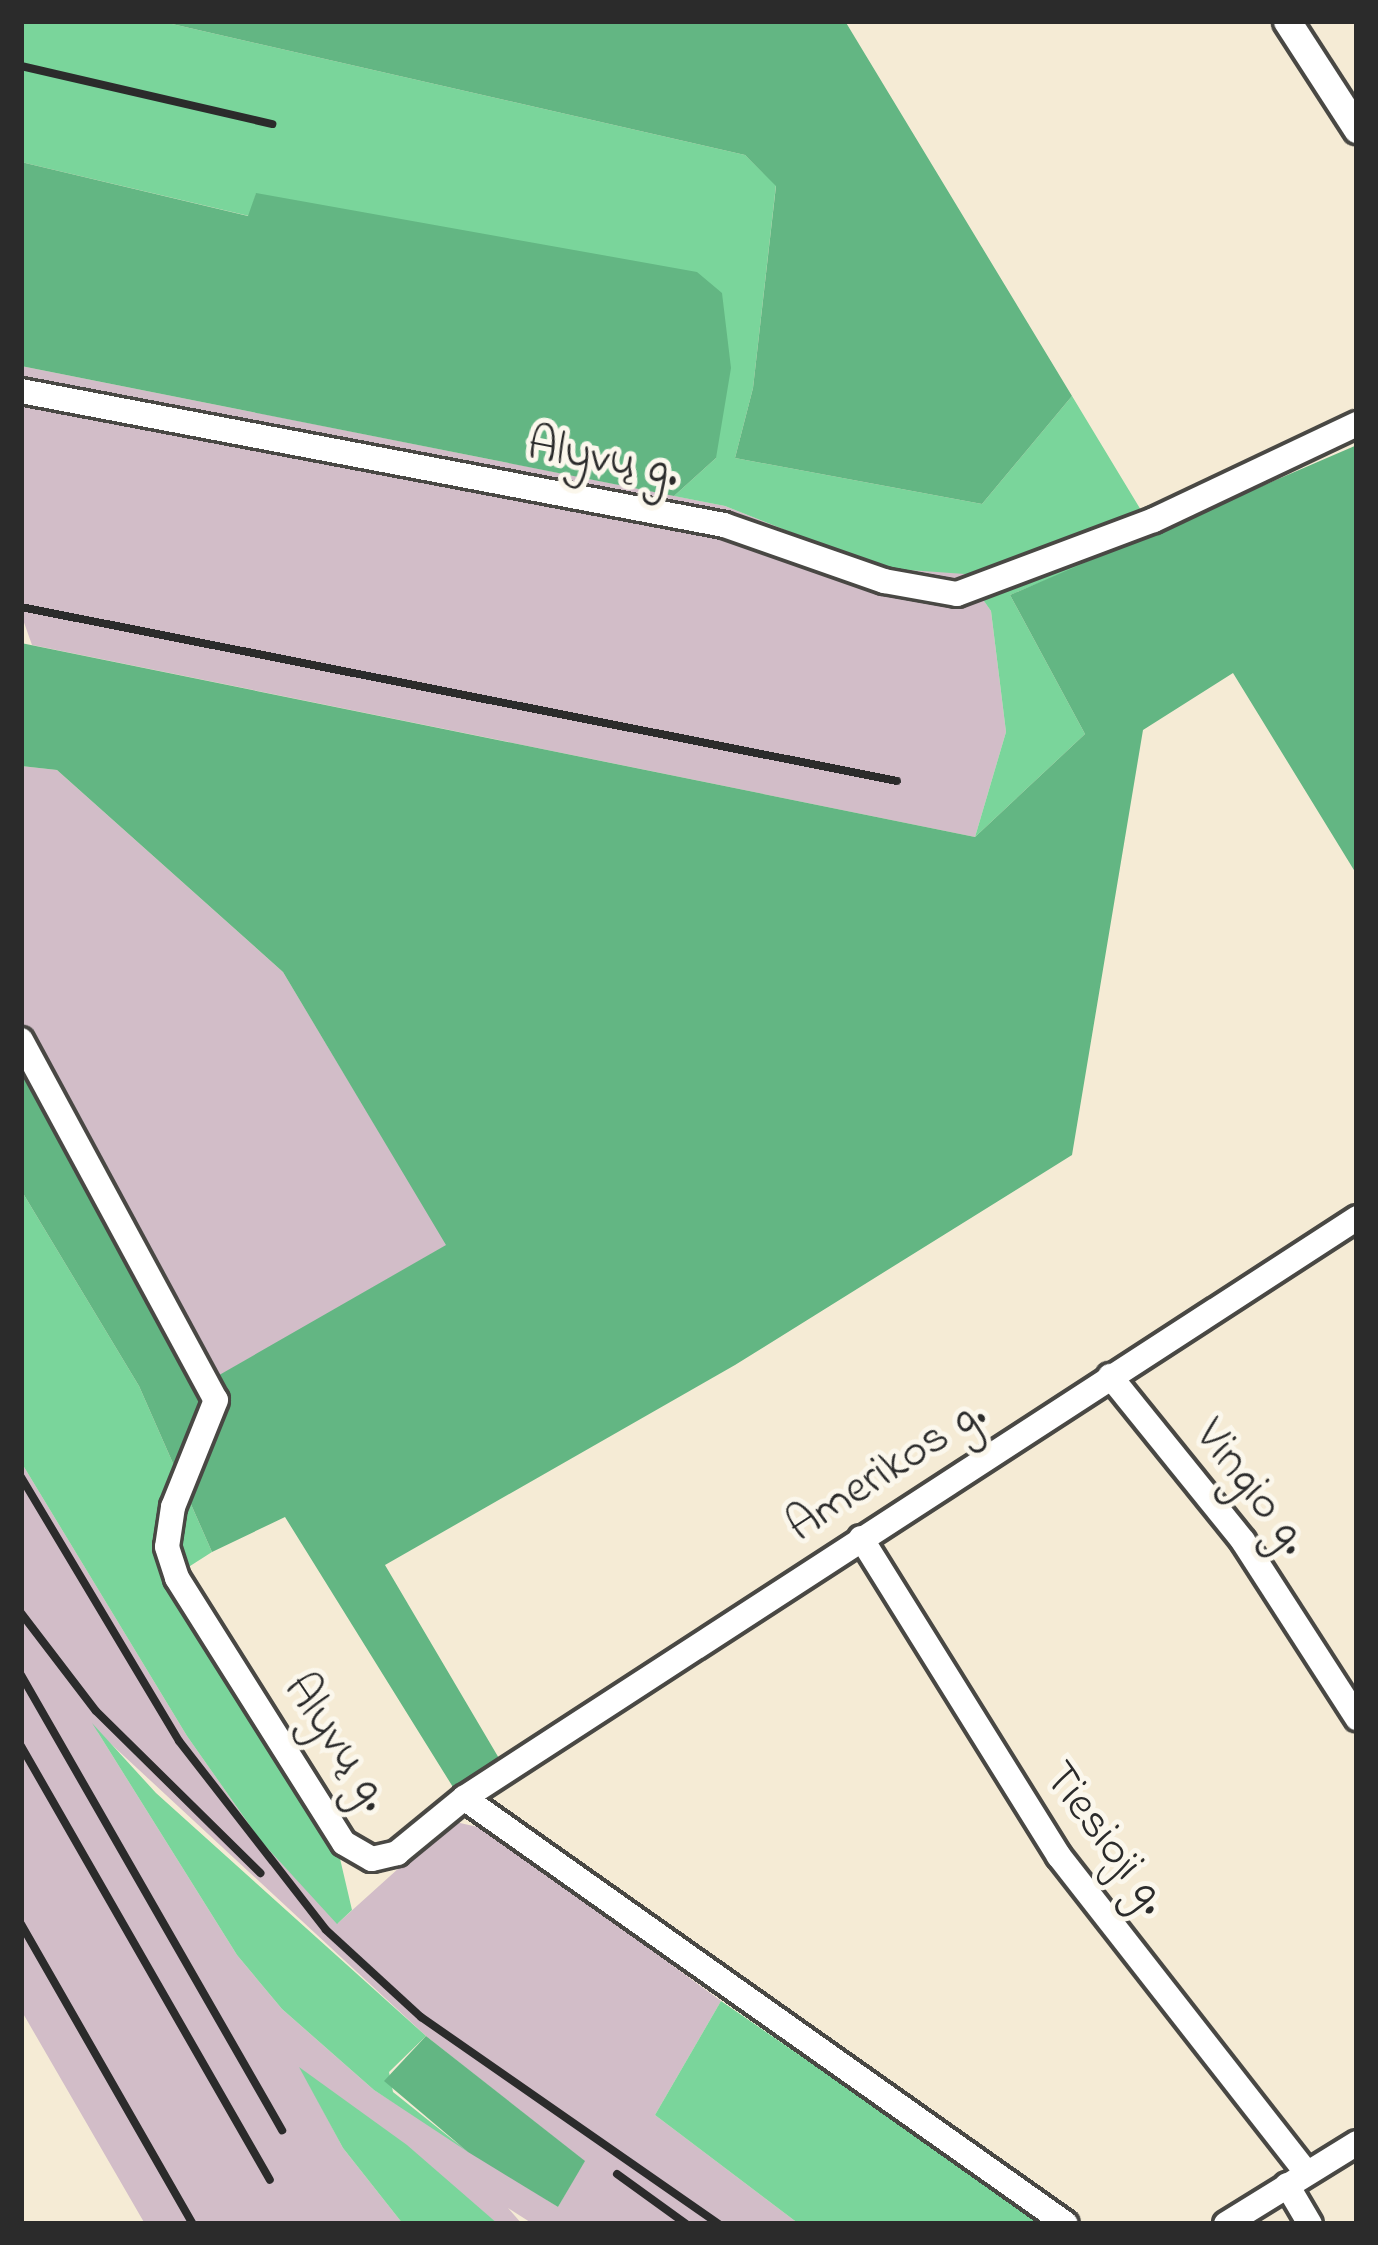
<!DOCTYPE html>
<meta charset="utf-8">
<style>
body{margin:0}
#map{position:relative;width:1378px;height:2245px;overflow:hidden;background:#f5ebd5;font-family:"Indie Flower",sans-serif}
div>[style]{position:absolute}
.industrial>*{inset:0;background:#d2bdc8}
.green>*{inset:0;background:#7ad59b}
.forest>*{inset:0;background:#63b683}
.roads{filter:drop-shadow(3px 0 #494844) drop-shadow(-3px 0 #494844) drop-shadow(0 3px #494844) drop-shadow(0 -3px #494844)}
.minor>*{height:24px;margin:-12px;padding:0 12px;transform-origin:12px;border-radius:12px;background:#fff}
.tertiary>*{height:27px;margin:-13.5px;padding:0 13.5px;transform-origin:13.5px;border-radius:13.5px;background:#fff}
.rail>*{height:8px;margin:-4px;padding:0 4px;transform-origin:4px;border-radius:4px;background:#2b2b2b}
span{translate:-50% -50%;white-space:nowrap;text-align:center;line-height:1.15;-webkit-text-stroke:10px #fbf7ec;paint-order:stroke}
.street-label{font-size:48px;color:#2b2b2b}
.frame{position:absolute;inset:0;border:24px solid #2b2b2b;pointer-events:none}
</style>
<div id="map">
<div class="industrial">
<i style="clip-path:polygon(21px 366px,725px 506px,880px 568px,965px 573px,991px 611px,1006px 732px,975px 837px,32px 645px,21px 614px)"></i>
<i style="clip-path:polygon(21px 766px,57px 770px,283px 972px,447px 1245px,200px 1387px,21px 1071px)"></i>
<i style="clip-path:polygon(evenodd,21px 1462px,187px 1736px,260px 1840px,338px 1923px,451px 1821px,487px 1829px,721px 2001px,655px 2115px,799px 2224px,533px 2224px,508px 2208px,522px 2224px,498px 2224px,301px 2069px,343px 2148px,403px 2224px,145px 2224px,21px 2010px,21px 1462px,97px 1731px,426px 2036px,584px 2161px,558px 2207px,374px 2090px,282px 2009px,237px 1955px,97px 1731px)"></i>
</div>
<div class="green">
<i style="clip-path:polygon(21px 21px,159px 21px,745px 155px,776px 185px,753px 388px,735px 458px,982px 504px,1072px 396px,1156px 535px,1010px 595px,1085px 734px,975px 837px,1006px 732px,991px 611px,965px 574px,880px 568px,725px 506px,674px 496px,716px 458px,256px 194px,249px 216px,21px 162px)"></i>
<i style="clip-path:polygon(21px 1190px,139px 1386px,212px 1552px,165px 1582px,338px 1850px,352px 1910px,337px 1924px,260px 1840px,187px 1736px,21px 1462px)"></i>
<i style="clip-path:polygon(92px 1723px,156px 1793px,426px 2036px,389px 2072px,393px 2092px,468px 2152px,374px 2090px,282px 2009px,237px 1955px)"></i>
<i style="clip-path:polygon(721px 2001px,1045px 2224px,799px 2224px,655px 2115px)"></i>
<i style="clip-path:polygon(299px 2067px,407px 2145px,498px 2224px,403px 2224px,343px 2148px)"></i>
</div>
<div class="forest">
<i style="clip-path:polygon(159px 21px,845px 21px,1072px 396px,982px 504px,735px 458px,753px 388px,776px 186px,745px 155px)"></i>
<i style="clip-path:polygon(21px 162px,248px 216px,256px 193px,697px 272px,722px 293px,731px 368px,716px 458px,674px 496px,21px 366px)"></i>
<i style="clip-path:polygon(1357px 445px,1357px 875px,1233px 673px,1143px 730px,1072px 1155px,735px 1365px,385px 1565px,500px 1760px,456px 1792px,285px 1517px,212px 1552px,139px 1386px,21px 1190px,21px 1071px,200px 1386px,446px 1245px,283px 972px,57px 770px,21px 766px,21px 643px,975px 837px,1085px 734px,1010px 595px)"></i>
<i style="clip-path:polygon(426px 2036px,585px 2161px,558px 2207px,468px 2152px,384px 2081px)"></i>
</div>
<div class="roads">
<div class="minor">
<i style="left:21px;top:391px;width:716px;rotate:10.79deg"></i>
<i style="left:724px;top:525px;width:170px;rotate:19.3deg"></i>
<i style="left:884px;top:581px;width:74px;rotate:10.1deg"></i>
<i style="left:957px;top:594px;width:210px;rotate:-20.6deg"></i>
<i style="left:1154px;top:520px;width:225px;rotate:-25.3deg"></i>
<i style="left:21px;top:1040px;width:409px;rotate:61.6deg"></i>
<i style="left:216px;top:1400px;width:115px;rotate:111.9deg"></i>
<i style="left:173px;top:1507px;width:40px;rotate:98.5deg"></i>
<i style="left:167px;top:1547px;width:33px;rotate:72deg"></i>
<i style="left:177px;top:1578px;width:313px;rotate:57.8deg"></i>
<i style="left:344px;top:1843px;width:32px;rotate:30deg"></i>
<i style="left:372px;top:1859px;width:26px;rotate:-13deg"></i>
<i style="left:397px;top:1853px;width:87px;rotate:-39.4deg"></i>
<i style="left:464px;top:1798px;width:737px;rotate:35.28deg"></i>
<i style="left:1110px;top:1376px;width:212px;rotate:51.1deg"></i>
<i style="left:1243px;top:1541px;width:211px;rotate:57.2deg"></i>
<i style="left:861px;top:1538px;width:375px;rotate:58.1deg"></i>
<i style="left:1059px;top:1856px;width:402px;rotate:52deg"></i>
<i style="left:464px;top:1798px;width:1065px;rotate:-33deg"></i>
<i style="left:1287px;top:2185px;width:45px;rotate:59.5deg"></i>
<i style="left:1226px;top:2224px;width:154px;rotate:-31.7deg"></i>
</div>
<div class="tertiary">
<i style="left:1287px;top:21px;width:129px;rotate:57.1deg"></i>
</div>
</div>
<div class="rail">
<i style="left:21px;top:66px;width:258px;rotate:13deg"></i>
<i style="left:21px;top:607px;width:893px;rotate:11.23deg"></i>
<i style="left:21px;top:1477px;width:308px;rotate:59.1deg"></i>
<i style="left:179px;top:1741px;width:239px;rotate:52.1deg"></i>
<i style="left:326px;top:1930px;width:129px;rotate:42.5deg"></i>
<i style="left:421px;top:2017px;width:363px;rotate:34.8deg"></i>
<i style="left:21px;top:1613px;width:123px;rotate:52.6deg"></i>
<i style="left:96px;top:1711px;width:231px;rotate:44.6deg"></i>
<i style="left:21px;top:1675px;width:525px;rotate:60.16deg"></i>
<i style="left:21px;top:1746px;width:500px;rotate:60.16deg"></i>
<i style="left:21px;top:1924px;width:346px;rotate:60.2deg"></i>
<i style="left:617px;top:2174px;width:85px;rotate:35.9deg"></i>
</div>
<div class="street-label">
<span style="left:603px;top:460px;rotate:11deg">Alyvų g.</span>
<span style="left:887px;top:1471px;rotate:-33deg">Amerikos g.</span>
<span style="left:1251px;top:1488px;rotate:52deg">Vingio g.</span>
<span style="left:336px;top:1743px;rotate:56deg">Alyvų g.</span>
<span style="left:1105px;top:1839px;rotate:53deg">Tiesioji g.</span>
</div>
<div class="frame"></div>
</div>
